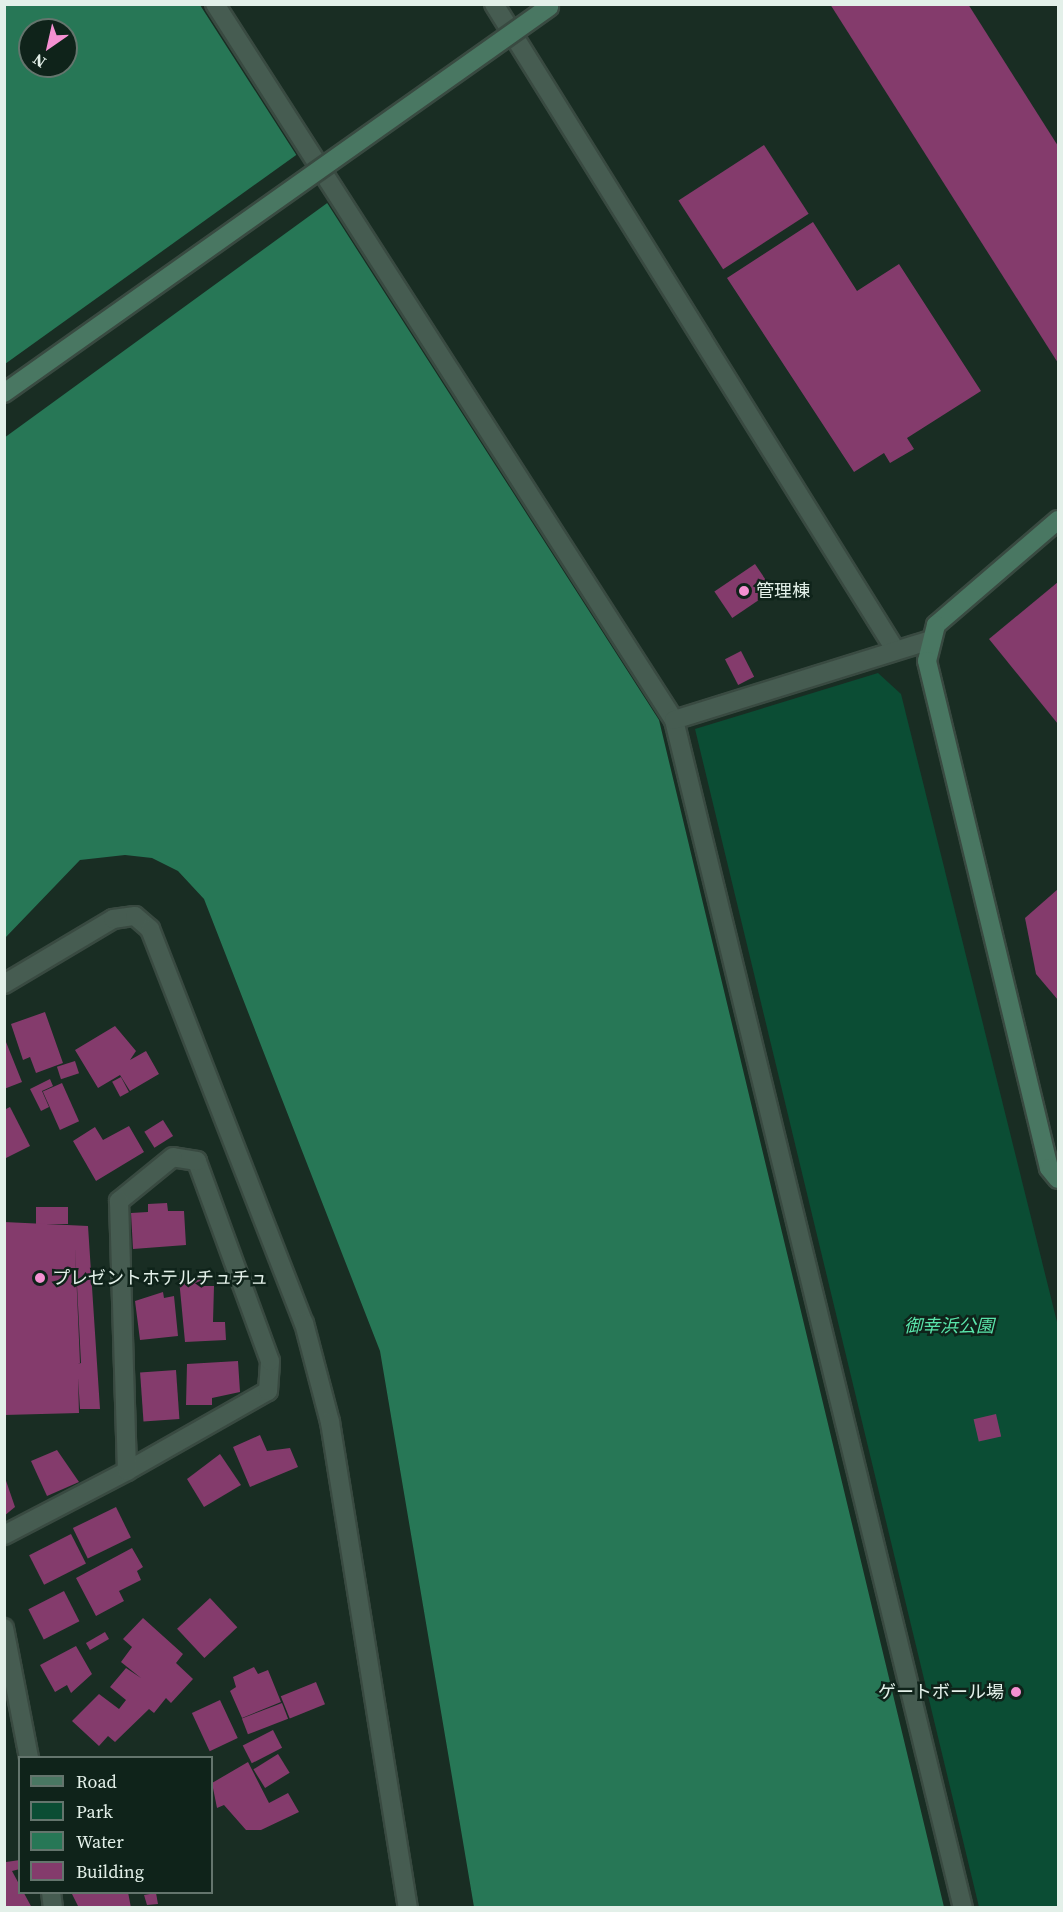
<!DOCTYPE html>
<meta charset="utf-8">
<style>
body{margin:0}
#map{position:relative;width:1063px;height:1912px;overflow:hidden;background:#192d23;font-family:"Source Serif 4","Noto Sans JP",serif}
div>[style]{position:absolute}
.green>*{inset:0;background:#0b4d34}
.water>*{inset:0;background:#277756}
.pier>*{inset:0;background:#192d23}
.building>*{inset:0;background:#843b6c;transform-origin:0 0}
.roads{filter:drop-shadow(2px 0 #394a41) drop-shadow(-2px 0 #394a41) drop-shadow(0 2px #394a41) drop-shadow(0 -2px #394a41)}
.street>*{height:18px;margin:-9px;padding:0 9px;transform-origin:9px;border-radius:9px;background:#465c51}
.secondary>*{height:18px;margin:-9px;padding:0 9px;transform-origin:9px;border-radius:9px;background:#497762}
.bridges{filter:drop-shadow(2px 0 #394a41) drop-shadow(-2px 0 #394a41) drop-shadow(0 2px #394a41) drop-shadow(0 -2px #394a41)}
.secondary-bridge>*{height:18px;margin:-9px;padding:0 9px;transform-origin:9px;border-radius:9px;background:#497762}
.dots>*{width:16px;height:16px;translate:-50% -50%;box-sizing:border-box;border:3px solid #0f231a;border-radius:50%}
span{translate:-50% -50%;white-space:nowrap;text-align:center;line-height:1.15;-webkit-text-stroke:5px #0f231a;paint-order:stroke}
.poi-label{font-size:18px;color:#e3f0e9}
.left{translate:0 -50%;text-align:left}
.right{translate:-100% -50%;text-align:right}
.park-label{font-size:18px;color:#59e4aa;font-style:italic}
.frame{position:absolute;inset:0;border:6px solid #e3f0e9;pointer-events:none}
.legend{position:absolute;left:18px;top:1756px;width:195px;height:138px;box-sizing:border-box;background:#0f231a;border:2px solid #64756d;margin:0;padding:8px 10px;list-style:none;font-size:18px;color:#e3f0e9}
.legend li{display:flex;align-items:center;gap:12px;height:30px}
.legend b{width:30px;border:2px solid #64756d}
.north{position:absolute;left:18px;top:18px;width:60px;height:60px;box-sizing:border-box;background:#0f231a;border:2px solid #64756d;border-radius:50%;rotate:214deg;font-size:16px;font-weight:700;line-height:24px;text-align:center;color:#e3f0e9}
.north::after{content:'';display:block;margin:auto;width:21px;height:27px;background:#f591d2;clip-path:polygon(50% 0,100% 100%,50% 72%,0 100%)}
</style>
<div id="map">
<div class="green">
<i style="clip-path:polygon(878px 673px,901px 694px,1058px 1326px,1058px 1907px,979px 1907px,695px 729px)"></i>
</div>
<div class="water">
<i style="clip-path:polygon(evenodd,5px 5px,200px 5px,659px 720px,944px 1907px,474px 1907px,380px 1351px,204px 899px,178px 871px,152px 858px,125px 855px,80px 860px,5px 938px,5px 5px,30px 30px,66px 30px,66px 66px,30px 66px,30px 30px)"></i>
</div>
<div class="pier">
<i style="clip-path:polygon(299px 153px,330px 201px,4px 438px,5px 364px)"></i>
</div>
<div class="building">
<i style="clip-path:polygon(830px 4px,968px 4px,1058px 146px,1058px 363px)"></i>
<i style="left:764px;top:145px;width:82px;height:102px;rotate:57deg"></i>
<i style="clip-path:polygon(813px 222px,857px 291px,899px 264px,981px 391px,907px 438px,914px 449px,890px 463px,884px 453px,854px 472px,727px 278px)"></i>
<i style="left:755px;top:564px;width:32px;height:49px;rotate:56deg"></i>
<i style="clip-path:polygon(1058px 582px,1058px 724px,989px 639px)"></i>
<i style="left:741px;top:651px;width:29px;height:18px;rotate:63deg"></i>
<i style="clip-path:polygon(1058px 889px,1058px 1000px,1036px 974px,1025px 918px)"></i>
<i style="clip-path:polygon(45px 1012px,63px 1063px,36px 1073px,30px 1057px,23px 1060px,11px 1024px)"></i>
<i style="clip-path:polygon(115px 1026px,136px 1051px,130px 1060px,146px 1051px,159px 1074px,130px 1091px,120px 1075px,98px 1088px,75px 1050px)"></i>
<i style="clip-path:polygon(4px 1037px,22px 1082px,4px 1089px)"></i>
<i style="left:75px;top:1061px;width:13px;height:19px;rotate:72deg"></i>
<i style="left:121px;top:1077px;width:17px;height:10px;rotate:62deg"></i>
<i style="clip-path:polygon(50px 1079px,53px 1086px,42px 1091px,49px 1107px,41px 1111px,30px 1089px)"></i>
<i style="left:62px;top:1083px;width:42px;height:21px;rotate:66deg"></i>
<i style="clip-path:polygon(10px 1107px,30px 1146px,4px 1159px,4px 1110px)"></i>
<i style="left:163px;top:1120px;width:19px;height:22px;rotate:58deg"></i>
<i style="clip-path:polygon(129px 1126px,144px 1152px,96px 1181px,73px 1141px,95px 1127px,103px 1140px)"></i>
<i style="clip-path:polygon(167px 1203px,168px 1211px,184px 1211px,186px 1245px,133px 1249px,131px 1213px,148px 1212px,148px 1204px)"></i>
<i style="left:68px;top:1207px;width:17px;height:32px;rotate:90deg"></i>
<i style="clip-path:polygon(evenodd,4px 1222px,88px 1226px,100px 1409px,80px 1409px,78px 1378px,79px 1413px,4px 1415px,4px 1222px,75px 1247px,81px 1363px,78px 1364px,80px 1363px,75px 1247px)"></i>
<i style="clip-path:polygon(202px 1277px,203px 1286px,214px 1286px,213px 1322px,225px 1322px,226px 1340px,185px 1342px,179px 1279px)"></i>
<i style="clip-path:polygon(163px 1292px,164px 1298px,174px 1296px,178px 1336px,140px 1340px,135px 1301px)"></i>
<i style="clip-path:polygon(238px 1361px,240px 1392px,212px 1398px,212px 1405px,186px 1405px,187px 1364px)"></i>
<i style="left:176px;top:1370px;width:49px;height:36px;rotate:86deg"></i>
<i style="left:996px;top:1414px;width:23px;height:23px;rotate:77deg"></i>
<i style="clip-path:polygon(260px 1435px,267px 1451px,290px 1448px,298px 1467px,250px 1487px,233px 1447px)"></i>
<i style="clip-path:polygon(57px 1450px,79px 1482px,47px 1496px,31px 1461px)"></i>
<i style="clip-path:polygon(220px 1454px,241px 1485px,204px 1507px,187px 1479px)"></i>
<i style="clip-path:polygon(4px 1475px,15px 1507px,4px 1516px)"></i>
<i style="left:116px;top:1507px;width:34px;height:48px;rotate:64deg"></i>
<i style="left:71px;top:1534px;width:33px;height:47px;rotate:63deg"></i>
<i style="clip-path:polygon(132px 1548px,143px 1567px,137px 1571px,141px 1580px,119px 1591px,124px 1601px,96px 1616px,76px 1578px)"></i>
<i style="left:64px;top:1591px;width:34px;height:40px;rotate:63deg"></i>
<i style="left:210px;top:1598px;width:40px;height:45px;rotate:47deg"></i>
<i style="clip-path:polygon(143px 1618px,183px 1654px,176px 1663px,193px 1679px,171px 1703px,166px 1698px,154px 1713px,149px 1709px,115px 1742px,108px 1736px,99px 1746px,72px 1721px,99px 1694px,119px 1709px,126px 1700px,110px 1687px,126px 1668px,141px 1678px,121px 1662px,132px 1647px,123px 1639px)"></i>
<i style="left:105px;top:1632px;width:8px;height:22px;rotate:60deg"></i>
<i style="clip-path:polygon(76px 1646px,92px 1674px,71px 1693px,67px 1685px,55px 1692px,40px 1665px)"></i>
<i style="clip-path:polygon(254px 1667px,258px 1674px,268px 1670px,281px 1702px,242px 1718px,230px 1691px,236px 1687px,233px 1677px)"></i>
<i style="left:316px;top:1682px;width:24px;height:38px;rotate:68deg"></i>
<i style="left:220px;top:1700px;width:42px;height:31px;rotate:65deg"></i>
<i style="left:282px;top:1703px;width:17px;height:43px;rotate:69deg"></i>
<i style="left:273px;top:1730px;width:20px;height:34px;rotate:63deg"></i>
<i style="left:278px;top:1754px;width:22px;height:29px;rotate:58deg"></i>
<i style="clip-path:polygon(248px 1762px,269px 1803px,288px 1793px,299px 1812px,261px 1830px,246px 1830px,224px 1805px,217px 1808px,212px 1783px)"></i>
<i style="clip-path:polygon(20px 1860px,20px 1869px,12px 1871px,32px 1908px,4px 1908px,6px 1862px)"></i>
<i style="clip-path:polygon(71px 1892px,128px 1892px,131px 1908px,79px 1908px)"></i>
<i style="clip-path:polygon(156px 1893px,158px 1904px,147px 1905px,144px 1895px)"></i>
</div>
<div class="roads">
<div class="street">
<i style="left:215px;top:4px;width:850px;rotate:57.34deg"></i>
<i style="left:674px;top:720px;width:1223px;rotate:76.33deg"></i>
<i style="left:494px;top:4px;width:758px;rotate:58.15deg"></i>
<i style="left:674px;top:720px;width:266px;rotate:-17.3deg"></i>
<i style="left:4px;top:984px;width:127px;rotate:-30.8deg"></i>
<i style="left:113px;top:919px;width:22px;rotate:-8deg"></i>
<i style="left:135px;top:916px;width:20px;rotate:41deg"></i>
<i style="left:150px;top:929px;width:423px;rotate:68.7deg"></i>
<i style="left:304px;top:1323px;width:102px;rotate:75.3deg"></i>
<i style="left:330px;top:1422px;width:492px;rotate:80.9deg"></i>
<i style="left:4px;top:1535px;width:139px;rotate:-27.5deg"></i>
<i style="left:127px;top:1471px;width:162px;rotate:-29.6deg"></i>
<i style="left:268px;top:1391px;width:30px;rotate:-86deg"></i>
<i style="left:270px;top:1361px;width:213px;rotate:-110.1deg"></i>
<i style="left:197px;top:1161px;width:24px;rotate:-171deg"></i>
<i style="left:173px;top:1157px;width:70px;rotate:140.8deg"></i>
<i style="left:119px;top:1201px;width:270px;rotate:88.3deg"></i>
<i style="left:4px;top:1628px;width:132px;rotate:79.1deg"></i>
<i style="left:51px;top:1892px;width:16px;rotate:83deg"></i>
</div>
<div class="secondary">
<i style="left:1058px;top:520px;width:161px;rotate:139.3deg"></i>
<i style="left:936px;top:625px;width:37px;rotate:104deg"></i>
<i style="left:927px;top:661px;width:521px;rotate:76.47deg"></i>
<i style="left:1049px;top:1168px;width:14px;rotate:51deg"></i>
</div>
</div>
<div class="bridges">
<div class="secondary-bridge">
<i style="left:4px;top:393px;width:668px;rotate:-35.31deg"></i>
</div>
</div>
<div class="dots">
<i style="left:744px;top:591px;background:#f591d2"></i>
<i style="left:40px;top:1278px;background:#f591d2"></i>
<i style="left:1016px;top:1692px;background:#f591d2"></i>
</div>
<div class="poi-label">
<span class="left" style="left:756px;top:591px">管理棟</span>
<span class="left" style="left:52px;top:1278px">プレゼントホテルチュチュ</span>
<span class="right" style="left:1004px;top:1692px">ゲートボール場</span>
</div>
<div class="park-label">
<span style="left:949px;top:1326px">御幸浜公園</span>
</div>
<div class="frame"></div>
<ul class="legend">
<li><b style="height:8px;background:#497762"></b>Road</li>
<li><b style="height:16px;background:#0b4d34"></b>Park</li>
<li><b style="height:16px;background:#277756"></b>Water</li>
<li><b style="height:16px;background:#843b6c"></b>Building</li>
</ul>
<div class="north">N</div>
</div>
